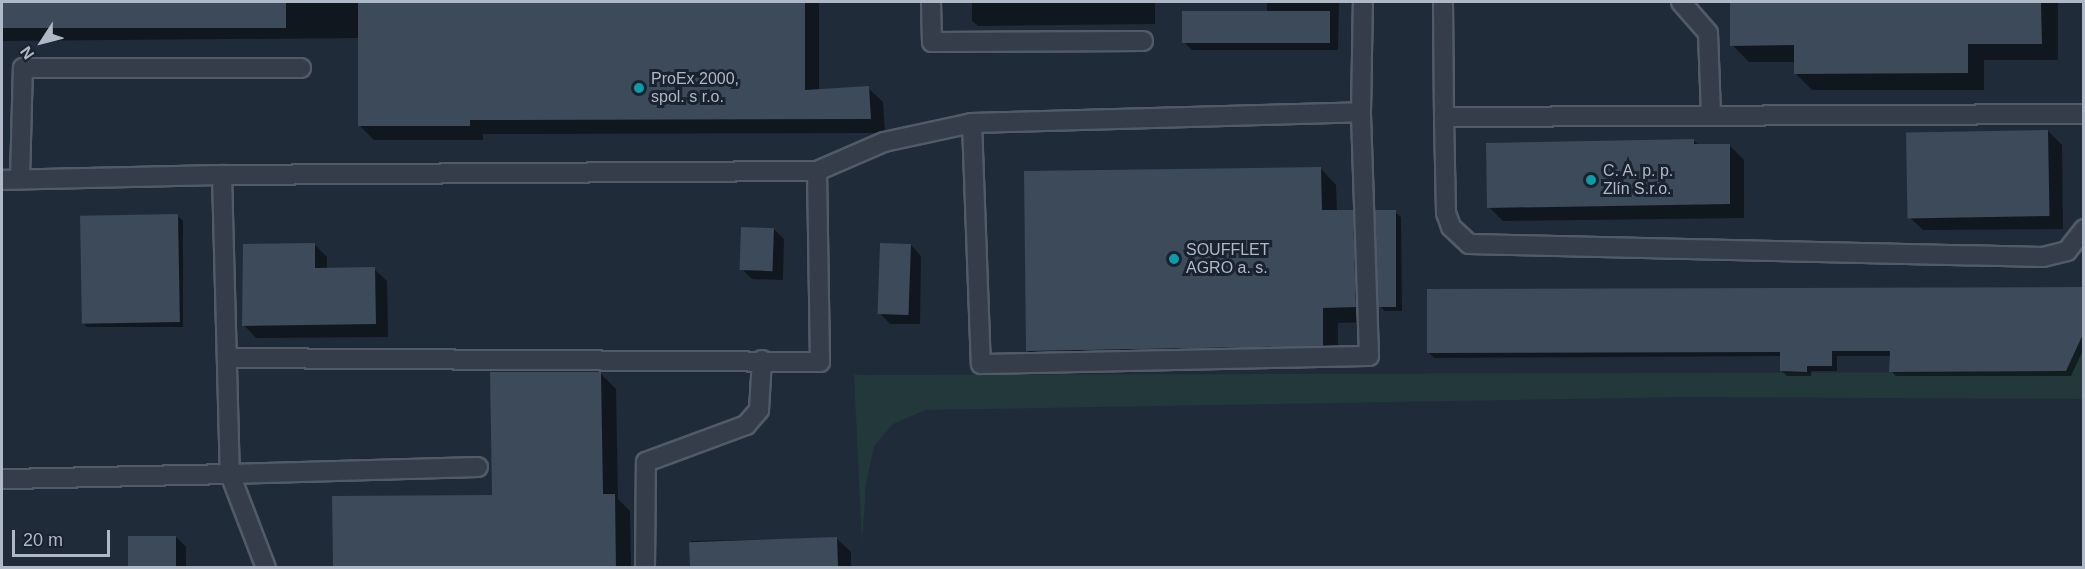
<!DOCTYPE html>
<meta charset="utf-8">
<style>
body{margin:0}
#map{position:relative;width:2085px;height:569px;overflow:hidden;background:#202b39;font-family:Arial,sans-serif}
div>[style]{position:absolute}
.green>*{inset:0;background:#22383a}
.shadow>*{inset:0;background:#0007}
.building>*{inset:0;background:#3c4a59;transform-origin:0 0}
.roads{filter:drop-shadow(2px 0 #515b67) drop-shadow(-2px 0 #515b67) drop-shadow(0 2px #515b67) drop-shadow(0 -2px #515b67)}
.lane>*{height:18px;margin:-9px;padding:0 9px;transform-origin:9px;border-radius:9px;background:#343d49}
.dots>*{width:16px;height:16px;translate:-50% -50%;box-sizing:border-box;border:3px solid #19222e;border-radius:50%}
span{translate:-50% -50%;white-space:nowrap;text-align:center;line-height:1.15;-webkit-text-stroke:6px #19222e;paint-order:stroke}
.poi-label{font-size:16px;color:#aeb8c6}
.left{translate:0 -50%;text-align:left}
.frame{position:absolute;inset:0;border:3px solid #aeb8c6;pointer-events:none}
.north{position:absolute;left:12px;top:12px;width:60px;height:60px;-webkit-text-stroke:4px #19222e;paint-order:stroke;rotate:234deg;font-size:16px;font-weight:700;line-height:24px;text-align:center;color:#aeb8c6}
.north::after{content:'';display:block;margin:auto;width:21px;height:27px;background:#aeb8c6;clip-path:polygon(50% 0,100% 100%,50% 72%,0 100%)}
.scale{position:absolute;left:12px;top:530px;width:98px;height:27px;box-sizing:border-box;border:3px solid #aeb8c6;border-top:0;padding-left:8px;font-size:18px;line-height:21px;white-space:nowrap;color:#aeb8c6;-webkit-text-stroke:4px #19222e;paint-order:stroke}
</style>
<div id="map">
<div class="green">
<i style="clip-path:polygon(2083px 334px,2083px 399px,1687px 397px,925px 410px,893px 424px,874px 446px,866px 484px,862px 545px,854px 375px,2066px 372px)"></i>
</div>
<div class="shadow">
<i style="clip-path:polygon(2px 2px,819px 2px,819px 91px,868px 88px,883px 102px,885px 133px,483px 134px,483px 140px,374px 140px,359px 125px,359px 38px,2px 41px)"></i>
<i style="clip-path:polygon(972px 2px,1155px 2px,1155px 24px,978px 26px,972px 21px)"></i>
<i style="clip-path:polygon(1267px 2px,1339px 2px,1338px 50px,1192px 50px,1184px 42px,1267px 12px)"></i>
<i style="clip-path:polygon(1731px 2px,2058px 2px,2058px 60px,1984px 60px,1984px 90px,1812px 90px,1795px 73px,1795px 62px,1749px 62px,1732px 45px)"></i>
<i style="clip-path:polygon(2048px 131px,2062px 145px,2063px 229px,1923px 230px,1908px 216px)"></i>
<i style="clip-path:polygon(1694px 141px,1699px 145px,1729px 145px,1744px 160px,1744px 218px,1503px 221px,1489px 207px)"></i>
<i style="clip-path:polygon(1321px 169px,1336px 185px,1337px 212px,1352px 212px,1368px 227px,1371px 322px,1338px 323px,1338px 361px,1043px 366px,1028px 351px)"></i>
<i style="clip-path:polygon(1395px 212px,1401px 217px,1402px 311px,1385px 311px,1380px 306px)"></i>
<i style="clip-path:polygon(178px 216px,183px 221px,183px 327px,87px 327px,82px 322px)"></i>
<i style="clip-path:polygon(774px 229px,784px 239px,783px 280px,752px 279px,742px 269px)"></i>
<i style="clip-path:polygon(314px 244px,327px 257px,327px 270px,374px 269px,387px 281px,388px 337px,256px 338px,244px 325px)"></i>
<i style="clip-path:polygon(911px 245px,921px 256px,920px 324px,890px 324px,880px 313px)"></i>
<i style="clip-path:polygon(2084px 288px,2084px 348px,2071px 376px,1896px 376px,1891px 371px,1891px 356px,1837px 356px,1837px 371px,1811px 371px,1811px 376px,1787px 376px,1782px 371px,1782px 356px,1434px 358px,1429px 353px)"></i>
<i style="clip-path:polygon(600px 373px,616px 389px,618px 499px,630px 511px,631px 568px,335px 568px,334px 498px,494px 497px)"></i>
<i style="clip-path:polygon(176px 537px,186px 547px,186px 568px,130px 567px,129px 538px)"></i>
<i style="clip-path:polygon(836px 538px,851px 552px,851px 568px,691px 568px,691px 541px)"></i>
</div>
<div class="building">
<i style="left:2px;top:2px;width:284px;height:26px"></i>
<i style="clip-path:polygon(358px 2px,805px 2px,805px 90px,869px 86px,871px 119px,470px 120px,470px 126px,358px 126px)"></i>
<i style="clip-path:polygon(1730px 2px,2041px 2px,2042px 44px,1968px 44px,1968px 73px,1794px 74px,1794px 45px,1730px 46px)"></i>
<i style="left:1182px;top:11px;width:148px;height:32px"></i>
<i style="left:2048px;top:130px;width:86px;height:142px;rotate:89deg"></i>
<i style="clip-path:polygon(1694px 139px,1694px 144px,1730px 144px,1730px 204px,1487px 208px,1486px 143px)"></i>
<i style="clip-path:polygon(1321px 167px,1322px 210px,1353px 210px,1356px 307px,1323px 308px,1323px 346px,1026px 351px,1024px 171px)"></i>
<i style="left:1375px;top:210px;width:21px;height:97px"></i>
<i style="left:178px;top:214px;width:108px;height:98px;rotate:89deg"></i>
<i style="left:741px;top:227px;width:33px;height:43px;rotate:2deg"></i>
<i style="clip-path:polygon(315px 243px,315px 268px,375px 267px,376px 324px,242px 326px,243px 244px)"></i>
<i style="left:880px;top:243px;width:31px;height:71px;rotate:2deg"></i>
<i style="clip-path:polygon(2084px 287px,2084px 332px,2066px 371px,1889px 372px,1890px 351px,1832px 351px,1832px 366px,1807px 366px,1807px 372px,1780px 371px,1780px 352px,1427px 353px,1427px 289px)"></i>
<i style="clip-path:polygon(490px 372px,601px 372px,603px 494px,615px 494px,616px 567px,333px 567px,332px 496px,492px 495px)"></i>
<i style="left:128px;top:536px;width:48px;height:31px"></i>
<i style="left:837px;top:537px;width:30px;height:148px;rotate:88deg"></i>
</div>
<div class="roads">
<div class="lane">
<i style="left:931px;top:2px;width:40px;rotate:88.6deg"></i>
<i style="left:932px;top:42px;width:211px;rotate:-0.3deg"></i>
<i style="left:1443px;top:2px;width:115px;rotate:89.5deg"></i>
<i style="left:1681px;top:2px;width:41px;rotate:48.9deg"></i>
<i style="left:1708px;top:33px;width:83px;rotate:87.9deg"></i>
<i style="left:2084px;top:114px;width:640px;rotate:179.73deg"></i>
<i style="left:1444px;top:117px;width:96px;rotate:88.8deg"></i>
<i style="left:1446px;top:213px;width:15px;rotate:70deg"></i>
<i style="left:1451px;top:227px;width:25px;rotate:43deg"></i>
<i style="left:1469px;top:244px;width:574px;rotate:1.3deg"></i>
<i style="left:2043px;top:257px;width:25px;rotate:-14deg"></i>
<i style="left:2067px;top:251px;width:28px;rotate:-52deg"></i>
<i style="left:972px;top:123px;width:241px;rotate:87.9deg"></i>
<i style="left:981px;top:364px;width:388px;rotate:-1.2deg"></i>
<i style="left:1369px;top:356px;width:244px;rotate:-91.9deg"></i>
<i style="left:817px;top:171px;width:73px;rotate:-23.4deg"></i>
<i style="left:884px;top:142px;width:90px;rotate:-12.2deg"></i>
<i style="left:972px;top:123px;width:389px;rotate:-1.6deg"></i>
<i style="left:1361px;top:112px;width:110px;rotate:-89deg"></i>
<i style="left:222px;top:175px;width:595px;rotate:-0.39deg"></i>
<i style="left:817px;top:171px;width:191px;rotate:89.1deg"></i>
<i style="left:820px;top:362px;width:592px;rotate:-179.61deg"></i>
<i style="left:20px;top:179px;width:111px;rotate:-88.5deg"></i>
<i style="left:23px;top:68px;width:278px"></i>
<i style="left:2px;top:180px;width:220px;rotate:-1.3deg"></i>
<i style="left:222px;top:175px;width:299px;rotate:88.5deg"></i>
<i style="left:230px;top:474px;width:228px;rotate:178.7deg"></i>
<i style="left:266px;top:568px;width:101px;rotate:-111deg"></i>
<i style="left:230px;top:474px;width:248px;rotate:-1.6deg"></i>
<i style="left:645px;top:568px;width:106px;rotate:-89.5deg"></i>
<i style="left:646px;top:462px;width:107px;rotate:-20.3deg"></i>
<i style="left:746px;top:425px;width:20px;rotate:-49deg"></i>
<i style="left:759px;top:410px;width:50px;rotate:-86.6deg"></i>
</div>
</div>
<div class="dots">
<i style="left:639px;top:88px;background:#0f9aa8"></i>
<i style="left:1591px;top:180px;background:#0f9aa8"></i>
<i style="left:1174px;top:259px;background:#0f9aa8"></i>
</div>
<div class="poi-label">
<span class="left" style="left:651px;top:88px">ProEx 2000,<br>spol. s r.o.</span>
<span class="left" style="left:1603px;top:180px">C. A. p. p.<br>Zlín S.r.o.</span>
<span class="left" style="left:1186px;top:259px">SOUFFLET<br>AGRO a. s.</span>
</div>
<div class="frame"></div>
<div class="north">N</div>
<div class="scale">20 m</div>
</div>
